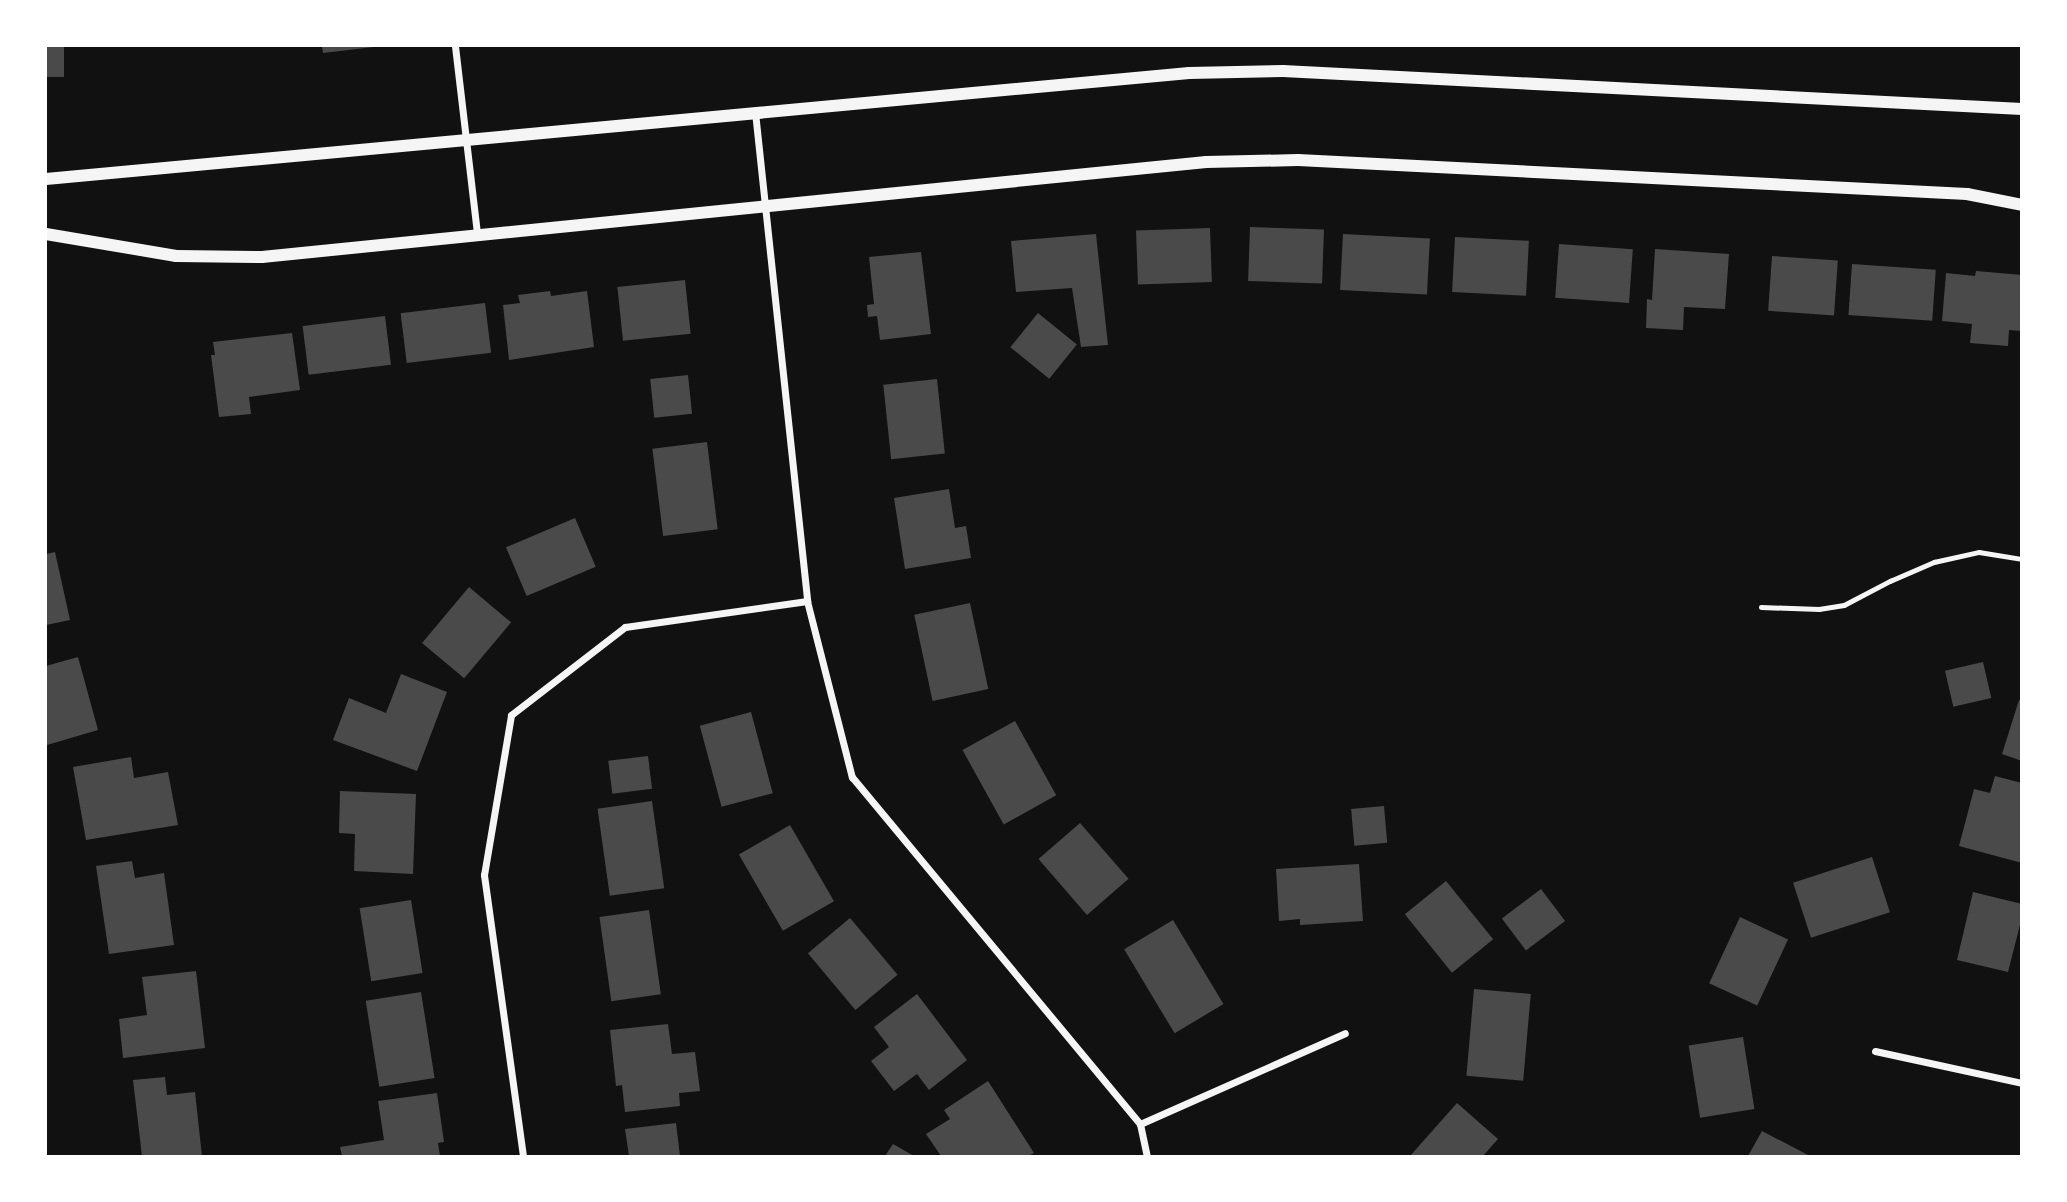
<!DOCTYPE html>
<style>
body{margin:0}
#map{position:relative;width:2067px;height:1202px;overflow:hidden;background:#111;font-family:Mulish,sans-serif}
div>[style]{position:absolute}
.building>*{inset:0;background:#4a4a4a;transform-origin:0 0}
.path>*{height:4.5px;margin:-2.25px;padding:0 2.25px;transform-origin:2.25px;border-radius:2.25px;background:#f5f5f5}
.minor>*{height:7px;margin:-3.5px;padding:0 3.5px;transform-origin:3.5px;border-radius:3.5px;background:#f5f5f5}
.tertiary>*{height:12px;margin:-6px;padding:0 6px;transform-origin:6px;border-radius:6px;background:#f5f5f5}
span{translate:-50% -50%;white-space:nowrap;text-align:center;line-height:1.15;-webkit-text-stroke:7px #fff;paint-order:stroke}
.frame{position:absolute;inset:0;border:47px solid #fff;pointer-events:none}
</style>
<div id="map">
<div class="building">
<i style="left:46px;top:46px;width:18px;height:31px"></i>
<i style="clip-path:polygon(322px 46px,374px 46px,374px 47px,323px 53px)"></i>
<i style="left:1250px;top:227px;width:74px;height:54px;rotate:2deg"></i>
<i style="left:1210px;top:228px;width:54px;height:74px;rotate:88deg"></i>
<i style="clip-path:polygon(1096px 234px,1108px 345px,1081px 347px,1072px 288px,1016px 292px,1011px 241px)"></i>
<i style="left:1343px;top:234px;width:87px;height:56px;rotate:3deg"></i>
<i style="left:1455px;top:237px;width:74px;height:55px;rotate:3deg"></i>
<i style="left:1559px;top:244px;width:74px;height:54px;rotate:4deg"></i>
<i style="clip-path:polygon(1655px 249px,1729px 254px,1725px 309px,1684px 307px,1683px 330px,1646px 328px,1647px 299px,1652px 300px)"></i>
<i style="clip-path:polygon(921px 252px,931px 334px,880px 340px,877px 316px,868px 317px,867px 305px,874px 304px,869px 257px)"></i>
<i style="left:1772px;top:256px;width:66px;height:55px;rotate:4deg"></i>
<i style="left:1852px;top:264px;width:84px;height:51px;rotate:4deg"></i>
<i style="clip-path:polygon(1976px 271px,2022px 275px,2022px 331px,2009px 330px,2008px 346px,1970px 343px,1972px 324px,1942px 321px,1946px 273px,1975px 276px)"></i>
<i style="left:685px;top:280px;width:54px;height:68px;rotate:84deg"></i>
<i style="clip-path:polygon(550px 291px,551px 296px,587px 291px,594px 347px,509px 360px,503px 305px,520px 303px,518px 295px)"></i>
<i style="left:485px;top:303px;width:50px;height:85px;rotate:83deg"></i>
<i style="left:1038px;top:313px;width:50px;height:44px;rotate:39deg"></i>
<i style="left:385px;top:316px;width:49px;height:83px;rotate:83deg"></i>
<i style="clip-path:polygon(292px 333px,300px 390px,249px 397px,251px 414px,219px 417px,211px 355px,215px 355px,213px 342px)"></i>
<i style="left:688px;top:375px;width:39px;height:38px;rotate:84deg"></i>
<i style="left:937px;top:379px;width:75px;height:54px;rotate:84deg"></i>
<i style="left:707px;top:442px;width:88px;height:55px;rotate:83deg"></i>
<i style="clip-path:polygon(949px 489px,955px 528px,966px 526px,971px 558px,905px 569px,894px 498px)"></i>
<i style="left:575px;top:518px;width:53px;height:75px;rotate:67deg"></i>
<i style="clip-path:polygon(55px 552px,70px 620px,46px 625px,46px 554px)"></i>
<i style="left:469px;top:587px;width:55px;height:73px;rotate:40deg"></i>
<i style="left:970px;top:603px;width:88px;height:57px;rotate:78deg"></i>
<i style="clip-path:polygon(78px 657px,98px 730px,47px 745px,46px 666px)"></i>
<i style="left:1983px;top:662px;width:37px;height:39px;rotate:77deg"></i>
<i style="clip-path:polygon(401px 674px,447px 692px,417px 771px,333px 740px,349px 698px,386px 713px)"></i>
<i style="clip-path:polygon(2019px 700px,2022px 701px,2022px 761px,2002px 754px)"></i>
<i style="left:751px;top:712px;width:84px;height:53px;rotate:75deg"></i>
<i style="left:1015px;top:721px;width:85px;height:60px;rotate:61deg"></i>
<i style="left:648px;top:756px;width:33px;height:40px;rotate:83deg"></i>
<i style="clip-path:polygon(131px 757px,134px 778px,168px 772px,178px 825px,86px 840px,73px 767px)"></i>
<i style="clip-path:polygon(1995px 776px,2022px 783px,2022px 863px,1959px 846px,1974px 789px,1990px 793px)"></i>
<i style="clip-path:polygon(340px 791px,416px 794px,413px 874px,354px 871px,355px 834px,339px 833px)"></i>
<i style="left:652px;top:801px;width:88px;height:55px;rotate:82deg"></i>
<i style="left:1384px;top:806px;width:37px;height:33px;rotate:85deg"></i>
<i style="left:1080px;top:823px;width:74px;height:55px;rotate:49deg"></i>
<i style="left:790px;top:825px;width:88px;height:59px;rotate:60deg"></i>
<i style="left:1872px;top:857px;width:58px;height:83px;rotate:72deg"></i>
<i style="clip-path:polygon(132px 861px,135px 878px,164px 873px,174px 945px,109px 954px,96px 866px)"></i>
<i style="clip-path:polygon(1359px 864px,1363px 921px,1300px 925px,1300px 919px,1279px 921px,1276px 869px)"></i>
<i style="left:1446px;top:881px;width:75px;height:53px;rotate:51deg"></i>
<i style="left:1541px;top:889px;width:40px;height:49px;rotate:53deg"></i>
<i style="clip-path:polygon(1973px 892px,2022px 904px,2022px 917px,2008px 972px,1957px 960px)"></i>
<i style="left:411px;top:900px;width:74px;height:52px;rotate:81deg"></i>
<i style="left:649px;top:910px;width:85px;height:50px;rotate:82deg"></i>
<i style="left:1740px;top:917px;width:53px;height:73px;rotate:25deg"></i>
<i style="left:850px;top:918px;width:74px;height:55px;rotate:50deg"></i>
<i style="left:1173px;top:920px;width:98px;height:57px;rotate:59deg"></i>
<i style="clip-path:polygon(196px 971px,205px 1048px,123px 1058px,119px 1019px,147px 1015px,142px 977px)"></i>
<i style="left:1474px;top:989px;width:57px;height:87px;rotate:5deg"></i>
<i style="left:421px;top:992px;width:87px;height:56px;rotate:81deg"></i>
<i style="clip-path:polygon(917px 994px,967px 1060px,929px 1090px,917px 1074px,894px 1091px,871px 1061px,889px 1047px,874px 1027px)"></i>
<i style="clip-path:polygon(668px 1024px,672px 1054px,695px 1052px,700px 1091px,679px 1093px,680px 1106px,625px 1112px,622px 1085px,616px 1086px,610px 1030px)"></i>
<i style="left:1743px;top:1037px;width:73px;height:55px;rotate:81deg"></i>
<i style="clip-path:polygon(165px 1077px,167px 1095px,195px 1092px,202px 1156px,142px 1156px,133px 1080px)"></i>
<i style="clip-path:polygon(988px 1081px,1034px 1153px,1028px 1156px,941px 1156px,926px 1134px,950px 1119px,944px 1110px)"></i>
<i style="clip-path:polygon(437px 1093px,444px 1142px,438px 1143px,440px 1156px,342px 1156px,340px 1147px,384px 1140px,378px 1101px)"></i>
<i style="clip-path:polygon(1457px 1103px,1498px 1139px,1483px 1156px,1410px 1156px)"></i>
<i style="clip-path:polygon(676px 1123px,680px 1156px,629px 1156px,625px 1129px)"></i>
<i style="clip-path:polygon(1762px 1131px,1810px 1156px,1748px 1156px)"></i>
<i style="clip-path:polygon(893px 1144px,914px 1156px,885px 1156px)"></i>
</div>
<div class="path">
<i style="left:1761px;top:607px;width:58px;rotate:2deg"></i>
<i style="left:1819px;top:609px;width:25px;rotate:-9deg"></i>
<i style="left:1844px;top:605px;width:52px;rotate:-27.6deg"></i>
<i style="left:1890px;top:581px;width:48px;rotate:-23.4deg"></i>
<i style="left:1934px;top:562px;width:46px;rotate:-12.5deg"></i>
<i style="left:1979px;top:552px;width:44px;rotate:9.2deg"></i>
</div>
<div class="minor">
<i style="left:455px;top:46px;width:188px;rotate:83.3deg"></i>
<i style="left:755px;top:112px;width:492px;rotate:83.9deg"></i>
<i style="left:807px;top:601px;width:182px;rotate:75.7deg"></i>
<i style="left:852px;top:777px;width:451px;rotate:50.3deg"></i>
<i style="left:1140px;top:1124px;width:33px;rotate:78deg"></i>
<i style="left:1875px;top:1051px;width:150px;rotate:12.3deg"></i>
<i style="left:1140px;top:1124px;width:224px;rotate:-23.9deg"></i>
<i style="left:523px;top:1156px;width:284px;rotate:-97.9deg"></i>
<i style="left:484px;top:875px;width:162px;rotate:-80.4deg"></i>
<i style="left:511px;top:715px;width:144px;rotate:-37.7deg"></i>
<i style="left:625px;top:627px;width:184px;rotate:-8.1deg"></i>
</div>
<div class="tertiary">
<i style="left:46px;top:179px;width:1148px;rotate:-5.3deg"></i>
<i style="left:1189px;top:73px;width:94px;rotate:-1.2deg"></i>
<i style="left:1283px;top:71px;width:740px;rotate:2.94deg"></i>
<i style="left:46px;top:234px;width:132px;rotate:9.6deg"></i>
<i style="left:176px;top:256px;width:86px;rotate:0.7deg"></i>
<i style="left:262px;top:257px;width:949px;rotate:-5.75deg"></i>
<i style="left:1206px;top:162px;width:92px;rotate:-1.2deg"></i>
<i style="left:1298px;top:160px;width:670px;rotate:2.91deg"></i>
<i style="left:1967px;top:194px;width:56px;rotate:11.3deg"></i>
</div>
<div class="frame"></div>
</div>
